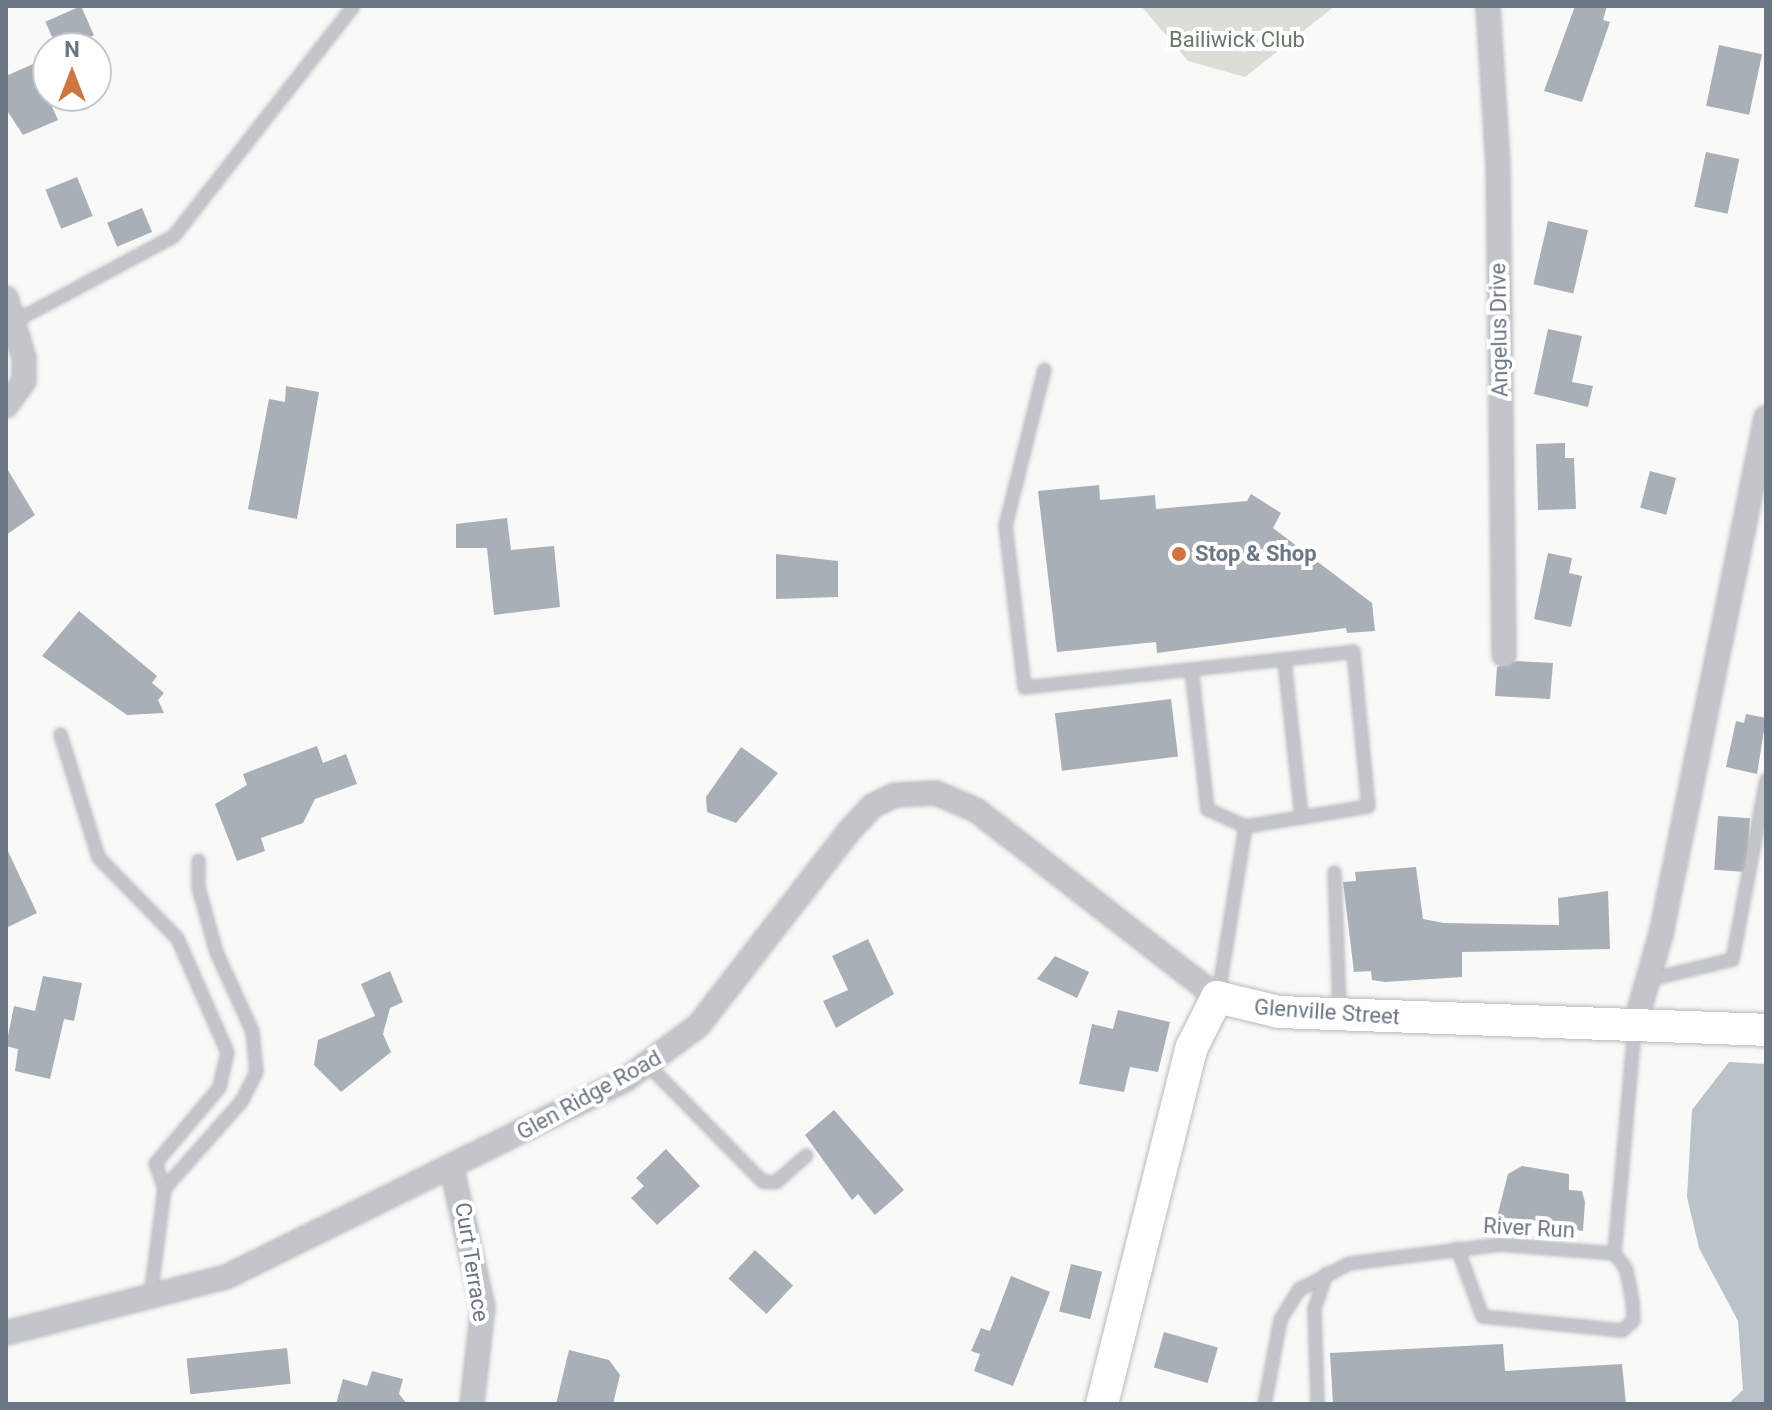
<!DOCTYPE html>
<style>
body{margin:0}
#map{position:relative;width:1772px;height:1410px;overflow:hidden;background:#f9f9f8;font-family:Roboto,sans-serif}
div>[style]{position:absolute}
.green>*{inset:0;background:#d9ded7}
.water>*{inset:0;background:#bbc3c9}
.building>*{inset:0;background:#a9afb6;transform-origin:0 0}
.roads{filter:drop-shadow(0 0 2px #b7babf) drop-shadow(0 0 2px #b7babf)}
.lane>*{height:11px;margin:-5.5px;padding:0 5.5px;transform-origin:5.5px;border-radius:5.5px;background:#c2c5c9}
.street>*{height:22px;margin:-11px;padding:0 11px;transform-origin:11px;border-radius:11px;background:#c2c5c9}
.secondary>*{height:32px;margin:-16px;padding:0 16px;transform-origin:16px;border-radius:16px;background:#fff}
.dots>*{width:22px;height:22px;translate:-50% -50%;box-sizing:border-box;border:4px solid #fff;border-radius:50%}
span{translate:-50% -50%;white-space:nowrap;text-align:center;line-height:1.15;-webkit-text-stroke:8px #fff;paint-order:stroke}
.park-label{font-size:22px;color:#667866}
.street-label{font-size:22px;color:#6c7785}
.poi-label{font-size:22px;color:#6c7785;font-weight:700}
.left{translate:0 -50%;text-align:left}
.frame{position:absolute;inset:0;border:8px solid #6c7785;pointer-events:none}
.north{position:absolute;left:32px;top:32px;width:80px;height:80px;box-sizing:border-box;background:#fff;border:2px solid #c4c9ce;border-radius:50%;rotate:0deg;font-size:22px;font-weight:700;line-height:32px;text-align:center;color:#6c7785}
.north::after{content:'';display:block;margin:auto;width:28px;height:36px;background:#d17540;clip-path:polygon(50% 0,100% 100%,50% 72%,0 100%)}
</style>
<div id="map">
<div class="green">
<i style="clip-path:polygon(1141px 6px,1335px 6px,1245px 77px,1188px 61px)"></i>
</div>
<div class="water">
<i style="clip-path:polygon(1729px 1062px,1766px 1064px,1766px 1404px,1728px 1404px,1743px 1390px,1738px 1321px,1699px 1248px,1687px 1197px,1692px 1110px)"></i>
</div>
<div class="building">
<i style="left:81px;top:6px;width:32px;height:39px;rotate:66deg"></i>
<i style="clip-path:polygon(1575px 6px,1607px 6px,1603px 20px,1610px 22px,1582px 102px,1544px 91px)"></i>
<i style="left:1719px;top:45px;width:44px;height:62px;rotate:12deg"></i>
<i style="clip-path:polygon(33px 64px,58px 120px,23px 135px,6px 109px,6px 76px)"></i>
<i style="left:1706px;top:152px;width:34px;height:56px;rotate:12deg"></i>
<i style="left:77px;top:177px;width:42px;height:34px;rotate:68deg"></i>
<i style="left:142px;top:208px;width:26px;height:38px;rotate:67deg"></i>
<i style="left:1548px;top:221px;width:41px;height:65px;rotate:13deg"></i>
<i style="clip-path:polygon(1548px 329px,1582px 336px,1572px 382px,1593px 386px,1588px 407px,1534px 394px)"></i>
<i style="clip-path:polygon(286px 386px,319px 392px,297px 519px,248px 509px,269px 399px,285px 402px)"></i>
<i style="clip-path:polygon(1565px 443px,1565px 458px,1574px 458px,1576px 509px,1538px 510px,1536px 444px)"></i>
<i style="clip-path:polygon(6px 467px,35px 515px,6px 535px)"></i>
<i style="left:1650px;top:471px;width:27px;height:38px;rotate:15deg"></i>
<i style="clip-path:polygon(1099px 485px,1100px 500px,1155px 495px,1156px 509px,1247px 501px,1251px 494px,1281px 513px,1273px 528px,1372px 603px,1375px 631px,1347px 633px,1346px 628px,1157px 653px,1156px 642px,1057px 652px,1038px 491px)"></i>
<i style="clip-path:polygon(507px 518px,511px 550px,554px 546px,560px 607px,494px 615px,487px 548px,456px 548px,456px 524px)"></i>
<i style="clip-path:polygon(1548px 553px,1572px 558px,1569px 573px,1582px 576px,1571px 627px,1534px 619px)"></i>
<i style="clip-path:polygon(776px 554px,838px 561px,838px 597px,776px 599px)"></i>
<i style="clip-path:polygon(79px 611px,157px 676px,152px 683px,164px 693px,158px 700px,164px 713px,127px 715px,42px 656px)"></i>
<i style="clip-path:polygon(1517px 661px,1553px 663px,1550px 699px,1495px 696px,1497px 667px)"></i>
<i style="left:1171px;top:699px;width:58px;height:117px;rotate:83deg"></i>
<i style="clip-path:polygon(1746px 714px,1766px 718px,1757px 774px,1726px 767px,1736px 721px,1744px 723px)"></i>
<i style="clip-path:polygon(317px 746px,323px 763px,346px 754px,357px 784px,315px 799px,303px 823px,261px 838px,265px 851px,237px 861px,215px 804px,247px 785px,243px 774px)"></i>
<i style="clip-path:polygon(741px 747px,778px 773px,736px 823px,707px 812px,706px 797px)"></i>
<i style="left:1718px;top:816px;width:32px;height:54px;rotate:4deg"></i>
<i style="clip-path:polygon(6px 847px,37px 913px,6px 928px)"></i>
<i style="clip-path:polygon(1416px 867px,1423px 919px,1444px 923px,1559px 925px,1558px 898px,1608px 891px,1610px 949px,1462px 952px,1462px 977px,1385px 982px,1372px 980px,1371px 971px,1354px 972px,1343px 882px,1356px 881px,1355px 872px)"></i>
<i style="clip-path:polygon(868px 939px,894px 994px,836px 1028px,823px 1001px,848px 990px,832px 956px)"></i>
<i style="clip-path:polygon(1055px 956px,1089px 972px,1077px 998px,1037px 979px)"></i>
<i style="clip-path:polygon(390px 971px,403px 1002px,390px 1008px,383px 1034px,391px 1052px,341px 1092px,314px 1065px,318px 1040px,375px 1016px,361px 984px)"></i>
<i style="clip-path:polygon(43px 976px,82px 983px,74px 1021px,64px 1019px,50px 1079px,15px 1071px,18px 1049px,6px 1046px,14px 1006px,35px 1011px)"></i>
<i style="clip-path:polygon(1118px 1010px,1170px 1022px,1158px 1072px,1130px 1067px,1124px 1092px,1079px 1084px,1092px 1024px,1113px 1029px)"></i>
<i style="clip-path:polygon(834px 1110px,904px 1190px,875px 1215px,858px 1194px,852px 1200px,805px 1135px)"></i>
<i style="clip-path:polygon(666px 1149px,700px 1186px,657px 1225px,631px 1198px,644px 1186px,636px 1178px)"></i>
<i style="clip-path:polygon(1522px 1166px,1569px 1174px,1569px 1190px,1582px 1191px,1585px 1202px,1583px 1231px,1497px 1217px,1508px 1174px)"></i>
<i style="left:755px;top:1250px;width:52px;height:39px;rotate:43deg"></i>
<i style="left:1071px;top:1264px;width:32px;height:49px;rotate:14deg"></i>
<i style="clip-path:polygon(1011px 1276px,1050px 1292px,1013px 1386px,974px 1371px,980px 1354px,971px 1351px,981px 1328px,990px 1331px)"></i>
<i style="left:1164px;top:1332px;width:56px;height:37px;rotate:16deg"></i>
<i style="clip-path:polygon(1503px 1344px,1505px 1371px,1622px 1364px,1626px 1404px,1333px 1404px,1330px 1353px)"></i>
<i style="left:287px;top:1348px;width:36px;height:101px;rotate:84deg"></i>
<i style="clip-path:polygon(569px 1350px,609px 1360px,620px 1375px,613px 1404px,556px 1404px)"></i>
<i style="clip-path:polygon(372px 1371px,403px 1379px,399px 1394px,407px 1404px,336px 1404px,343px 1379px,367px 1386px)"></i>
</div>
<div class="roads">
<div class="lane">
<i style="left:14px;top:321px;width:180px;rotate:-28.1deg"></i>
<i style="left:173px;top:236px;width:292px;rotate:-52deg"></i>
<i style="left:1044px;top:369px;width:161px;rotate:104deg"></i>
<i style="left:1005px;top:525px;width:163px;rotate:83.3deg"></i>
<i style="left:1024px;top:687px;width:331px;rotate:-6.2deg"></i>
<i style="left:1353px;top:651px;width:156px;rotate:84.5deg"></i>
<i style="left:1368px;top:806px;width:125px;rotate:170.8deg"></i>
<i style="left:1245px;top:826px;width:42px;rotate:-155.9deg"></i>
<i style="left:1207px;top:809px;width:141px;rotate:-96.5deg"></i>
<i style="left:1284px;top:660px;width:158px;rotate:83.8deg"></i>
<i style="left:60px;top:734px;width:129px;rotate:72.8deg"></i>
<i style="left:98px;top:857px;width:113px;rotate:45.7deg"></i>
<i style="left:177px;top:938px;width:124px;rotate:66.3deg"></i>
<i style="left:227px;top:1052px;width:36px;rotate:103deg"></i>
<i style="left:219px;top:1087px;width:99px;rotate:130.1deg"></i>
<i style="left:155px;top:1163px;width:27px;rotate:70deg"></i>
<i style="left:164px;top:1188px;width:109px;rotate:97.4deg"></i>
<i style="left:1334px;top:872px;width:138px;rotate:87.9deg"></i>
<i style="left:1649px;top:979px;width:85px;rotate:-13.5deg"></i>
<i style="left:1732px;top:959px;width:183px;rotate:-79.3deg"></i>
<i style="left:1218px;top:993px;width:169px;rotate:-80.8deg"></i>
<i style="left:648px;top:1065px;width:163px;rotate:45.5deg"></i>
<i style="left:762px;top:1181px;width:13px;rotate:4deg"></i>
<i style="left:775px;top:1182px;width:41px;rotate:-41.1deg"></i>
<i style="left:164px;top:1188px;width:116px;rotate:-48.5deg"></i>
<i style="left:241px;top:1101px;width:33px;rotate:-63deg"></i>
<i style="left:256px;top:1072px;width:41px;rotate:-95.6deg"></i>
<i style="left:252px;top:1031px;width:87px;rotate:-114.5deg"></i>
<i style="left:216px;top:952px;width:67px;rotate:-105.5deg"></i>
<i style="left:198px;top:887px;width:27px;rotate:-90deg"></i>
<i style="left:1457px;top:1248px;width:72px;rotate:69.8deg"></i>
<i style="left:1482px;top:1316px;width:141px;rotate:5.7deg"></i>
<i style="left:1622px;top:1330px;width:15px;rotate:-42deg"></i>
<i style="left:1633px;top:1320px;width:19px;rotate:-93deg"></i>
<i style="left:1632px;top:1301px;width:33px;rotate:-101deg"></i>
<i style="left:1626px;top:1269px;width:20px;rotate:-127deg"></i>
<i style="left:1264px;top:1404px;width:86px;rotate:-79.3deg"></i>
<i style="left:1280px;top:1319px;width:36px;rotate:-58deg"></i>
<i style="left:1299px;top:1289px;width:56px;rotate:-27.5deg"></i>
<i style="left:1349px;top:1263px;width:152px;rotate:-7.2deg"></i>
<i style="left:1500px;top:1244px;width:114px;rotate:4.5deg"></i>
<i style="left:1614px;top:1253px;width:226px;rotate:-84.9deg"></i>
<i style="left:1317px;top:1404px;width:96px;rotate:-91.8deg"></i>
<i style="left:1314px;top:1308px;width:37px;rotate:-71deg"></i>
</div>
<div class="street">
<i style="left:1488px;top:6px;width:158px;rotate:86.4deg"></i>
<i style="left:1498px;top:164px;width:491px;rotate:89.3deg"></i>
<i style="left:6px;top:298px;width:63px;rotate:73.3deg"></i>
<i style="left:24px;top:358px;width:23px;rotate:90deg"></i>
<i style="left:24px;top:381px;width:31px;rotate:126deg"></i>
<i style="left:1634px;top:1028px;width:98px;rotate:-74deg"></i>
<i style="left:1661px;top:934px;width:527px;rotate:-78.5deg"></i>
<i style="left:452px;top:1169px;width:141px;rotate:77.3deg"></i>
<i style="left:483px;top:1307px;width:98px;rotate:96.5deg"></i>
<i style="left:6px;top:1333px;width:227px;rotate:-14.3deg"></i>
<i style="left:226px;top:1277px;width:446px;rotate:-26.3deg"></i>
<i style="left:626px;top:1079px;width:89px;rotate:-36.4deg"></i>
<i style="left:698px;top:1026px;width:247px;rotate:-52.2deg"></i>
<i style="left:849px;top:831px;width:34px;rotate:-47deg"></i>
<i style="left:872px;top:806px;width:25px;rotate:-26deg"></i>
<i style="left:895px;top:795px;width:41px;rotate:-2.8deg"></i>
<i style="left:936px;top:793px;width:43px;rotate:23deg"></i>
<i style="left:976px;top:810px;width:305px;rotate:37.8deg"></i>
</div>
<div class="secondary">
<i style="left:1102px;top:1404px;width:368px;rotate:-75.9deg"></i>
<i style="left:1192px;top:1047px;width:56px;rotate:-63.4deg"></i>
<i style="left:1217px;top:997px;width:64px;rotate:13.6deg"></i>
<i style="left:1279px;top:1012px;width:487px;rotate:2.1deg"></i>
</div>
</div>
<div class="dots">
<i style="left:1179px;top:554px;background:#d17540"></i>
</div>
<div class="park-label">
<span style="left:1237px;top:40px">Bailiwick Club</span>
</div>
<div class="street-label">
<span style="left:1499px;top:330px;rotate:-91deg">Angelus Drive</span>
<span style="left:1327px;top:1012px;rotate:4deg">Glenville Street</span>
<span style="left:589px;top:1095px;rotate:-29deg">Glen Ridge Road</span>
<span style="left:1529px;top:1228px;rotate:3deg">River Run</span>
<span style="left:472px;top:1262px;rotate:81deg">Curt Terrace</span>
</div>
<div class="poi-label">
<span class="left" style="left:1195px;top:554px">Stop &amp; Shop</span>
</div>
<div class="frame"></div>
<div class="north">N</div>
</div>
